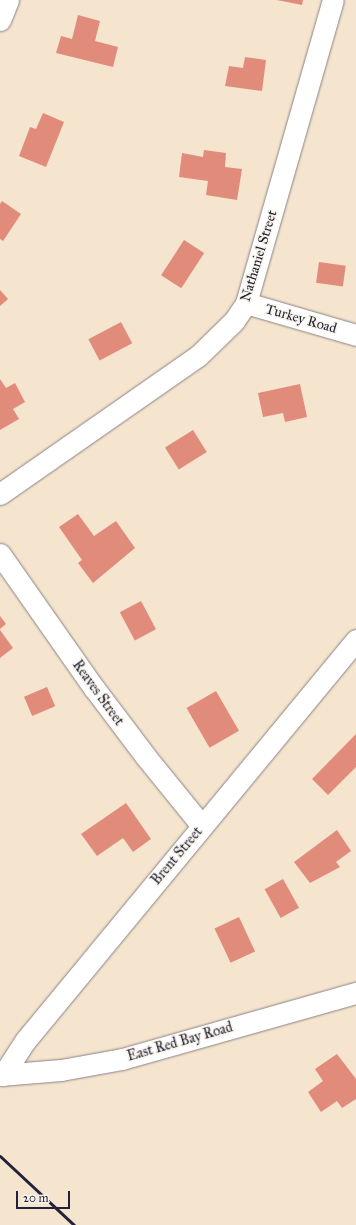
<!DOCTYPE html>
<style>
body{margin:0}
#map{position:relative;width:356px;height:1225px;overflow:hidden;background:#f5e4ce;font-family:"IM FELL Great Primer",serif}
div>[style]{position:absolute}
.building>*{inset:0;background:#e18c7b;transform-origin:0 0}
.roads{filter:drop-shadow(0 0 1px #8c8384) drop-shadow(0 0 1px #8c8384)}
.minor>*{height:21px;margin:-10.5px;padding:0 10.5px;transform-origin:10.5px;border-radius:10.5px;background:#fff}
.rail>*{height:3px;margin:-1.5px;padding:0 1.5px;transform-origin:1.5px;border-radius:1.5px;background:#22223b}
span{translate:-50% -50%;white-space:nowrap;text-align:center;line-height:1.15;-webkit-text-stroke:3px #f7f3e8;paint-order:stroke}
.street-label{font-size:14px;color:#22223b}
.scale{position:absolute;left:16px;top:1191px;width:54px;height:18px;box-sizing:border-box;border:2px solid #22223b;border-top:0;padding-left:5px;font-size:12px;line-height:14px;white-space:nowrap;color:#22223b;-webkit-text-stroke:3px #f7f3e8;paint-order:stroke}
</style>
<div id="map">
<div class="building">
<i style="clip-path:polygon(277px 0,303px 0,302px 5px)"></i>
<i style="clip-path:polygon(78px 15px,100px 21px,95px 41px,118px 47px,113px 67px,56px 53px,61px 36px,72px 39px)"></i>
<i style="clip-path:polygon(245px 57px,266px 60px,262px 91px,225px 86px,229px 66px,243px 68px)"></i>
<i style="clip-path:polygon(43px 113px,64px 122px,46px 167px,19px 156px,30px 127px,36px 129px)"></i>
<i style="clip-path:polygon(204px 150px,226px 153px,225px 167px,242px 169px,237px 200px,206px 195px,208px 181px,179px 177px,182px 153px,203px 157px)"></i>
<i style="clip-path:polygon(2px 201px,21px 214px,3px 241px,0 239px,0 204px)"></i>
<i style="left:184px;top:240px;width:24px;height:42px;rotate:33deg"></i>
<i style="left:319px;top:262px;width:27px;height:21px;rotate:8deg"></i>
<i style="clip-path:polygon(0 290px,8px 299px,0 306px)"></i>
<i style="left:121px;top:322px;width:24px;height:37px;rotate:62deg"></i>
<i style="clip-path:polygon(0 379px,6px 388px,15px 383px,25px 402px,13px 409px,19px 419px,0 430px)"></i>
<i style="clip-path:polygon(300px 384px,307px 417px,285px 422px,283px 413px,263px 417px,258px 393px)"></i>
<i style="left:193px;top:430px;width:26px;height:33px;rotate:58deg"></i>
<i style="clip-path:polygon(78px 514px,94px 536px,116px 521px,135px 548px,93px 583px,78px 563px,82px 560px,59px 527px)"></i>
<i style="left:141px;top:601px;width:32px;height:24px;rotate:62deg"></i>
<i style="clip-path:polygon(0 616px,6px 624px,0 629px)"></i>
<i style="clip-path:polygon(0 630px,13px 648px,0 658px)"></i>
<i style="left:47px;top:687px;width:21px;height:25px;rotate:67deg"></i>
<i style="left:216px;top:691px;width:46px;height:34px;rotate:60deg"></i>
<i style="clip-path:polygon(356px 734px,356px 767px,328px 795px,312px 779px)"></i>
<i style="clip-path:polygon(126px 803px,151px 839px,133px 852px,123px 838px,97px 856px,81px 834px)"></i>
<i style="clip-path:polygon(337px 830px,351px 851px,336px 862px,340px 867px,310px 883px,294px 862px)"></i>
<i style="left:283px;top:879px;width:33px;height:21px;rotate:61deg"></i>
<i style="left:239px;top:917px;width:38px;height:27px;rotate:65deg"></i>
<i style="clip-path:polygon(337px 1054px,356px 1079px,356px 1099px,342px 1108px,337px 1101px,321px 1112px,308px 1092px,323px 1081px,315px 1069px)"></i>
</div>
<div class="roads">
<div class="minor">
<i style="left:0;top:20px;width:22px;rotate:-68deg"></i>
<i style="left:246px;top:303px;width:115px;rotate:16.2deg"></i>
<i style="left:0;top:494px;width:241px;rotate:-34.9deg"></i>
<i style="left:198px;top:356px;width:50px;rotate:-44.2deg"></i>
<i style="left:234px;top:321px;width:22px;rotate:-56deg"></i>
<i style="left:246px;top:303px;width:315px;rotate:-74deg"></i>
<i style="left:0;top:554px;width:164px;rotate:55deg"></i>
<i style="left:94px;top:688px;width:86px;rotate:53deg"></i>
<i style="left:146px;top:757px;width:89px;rotate:50.9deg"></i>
<i style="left:0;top:1075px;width:61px;rotate:-4.7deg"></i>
<i style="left:61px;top:1070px;width:62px;rotate:-10.2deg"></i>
<i style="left:122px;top:1059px;width:243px;rotate:-15.8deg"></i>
<i style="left:3px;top:1075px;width:40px;rotate:-57.1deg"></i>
<i style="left:25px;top:1041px;width:520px;rotate:-50.46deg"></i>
</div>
</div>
<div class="rail">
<i style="left:0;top:1156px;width:101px;rotate:43deg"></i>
</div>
<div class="street-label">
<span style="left:259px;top:256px;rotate:-73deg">Nathaniel Street</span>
<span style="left:301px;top:319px;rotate:16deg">Turkey Road</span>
<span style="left:98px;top:693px;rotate:54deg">Reaves Street</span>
<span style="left:177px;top:856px;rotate:-50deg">Brent Street</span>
<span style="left:180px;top:1042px;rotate:-16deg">East Red Bay Road</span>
</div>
<div class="scale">20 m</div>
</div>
